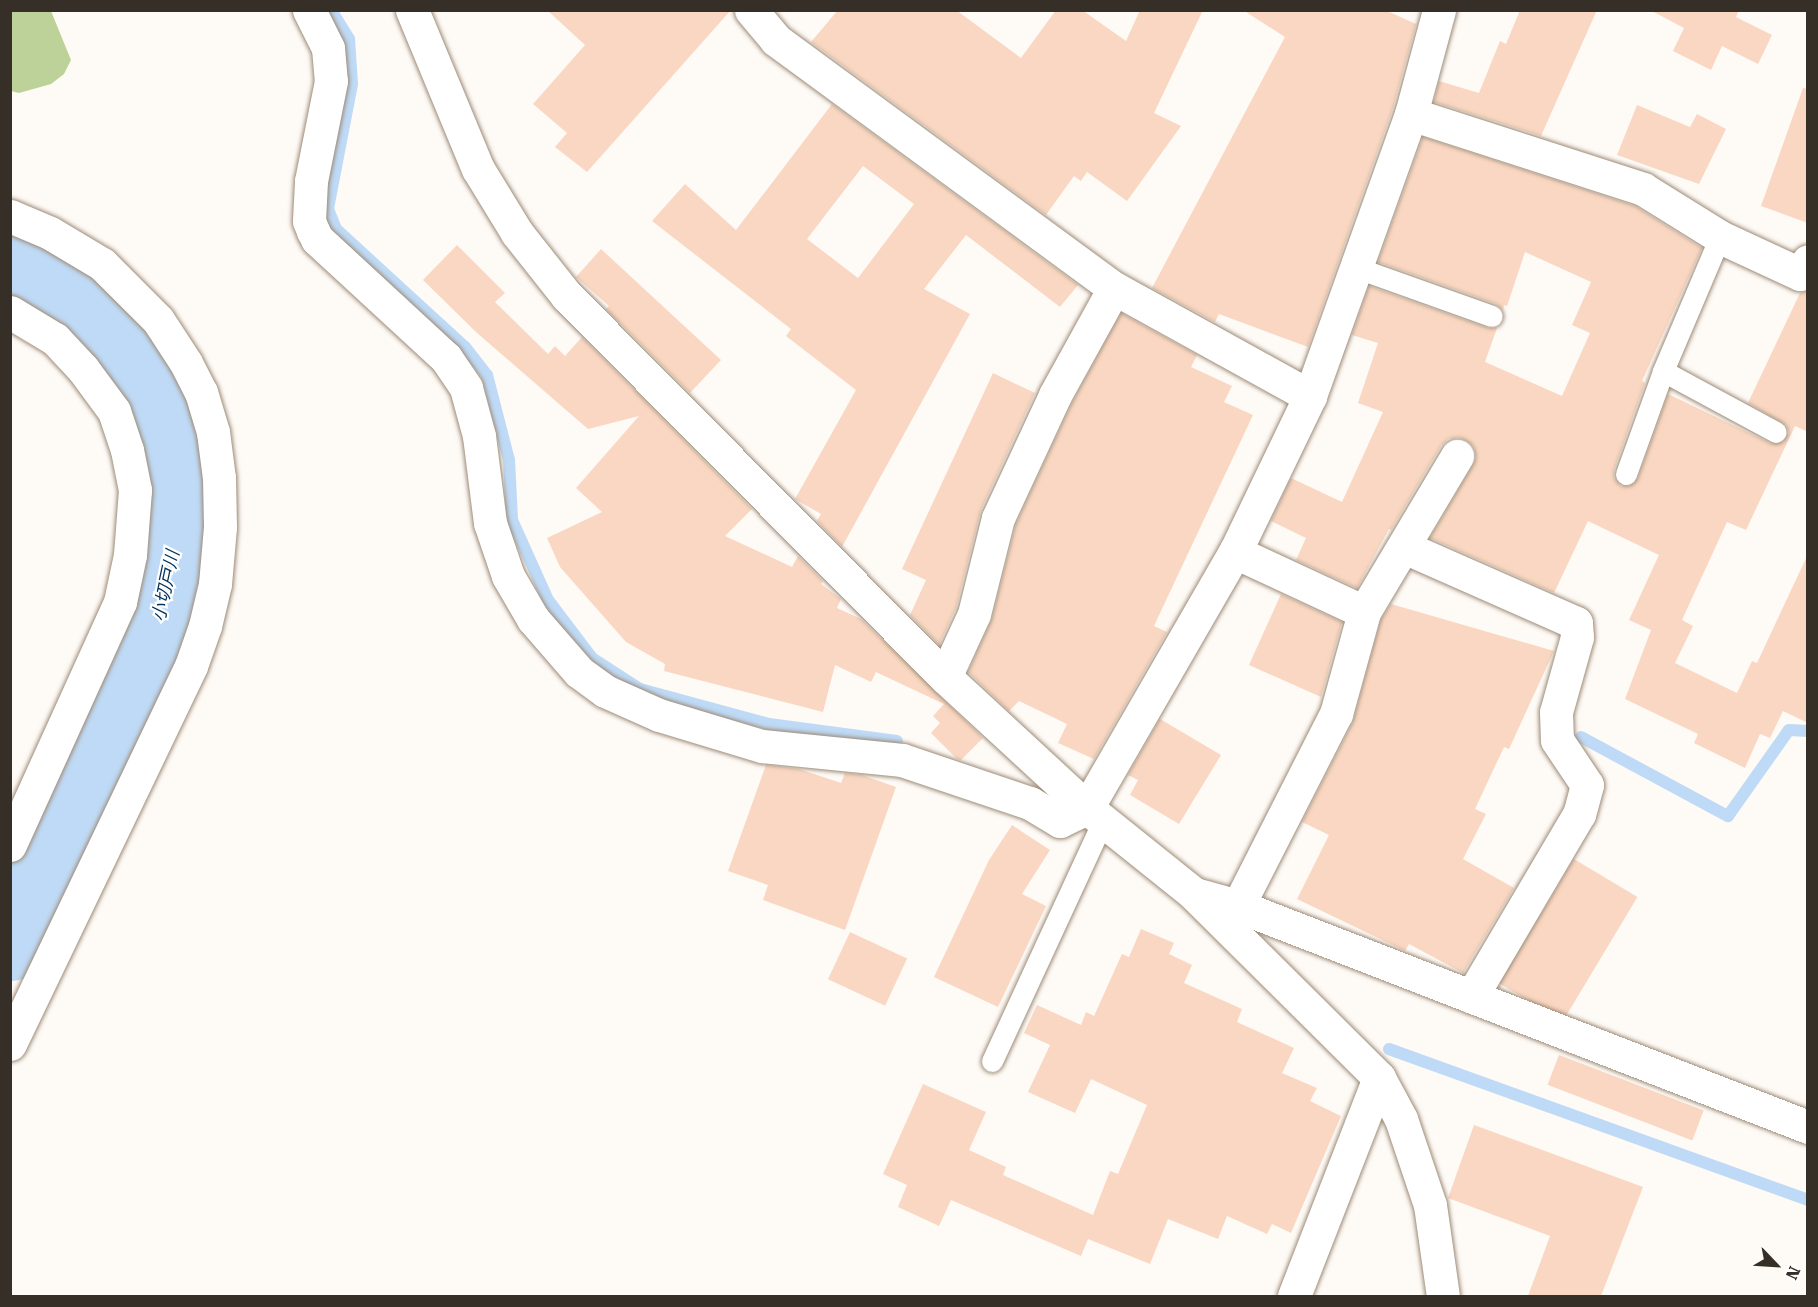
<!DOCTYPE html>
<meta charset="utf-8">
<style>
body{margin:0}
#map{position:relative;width:1818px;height:1307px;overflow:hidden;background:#fefaf6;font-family:"Roboto Serif","Noto Sans JP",serif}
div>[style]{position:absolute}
.forest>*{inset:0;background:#bcd298}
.stream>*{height:12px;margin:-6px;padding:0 6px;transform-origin:6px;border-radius:6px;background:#bfdaf6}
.river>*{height:74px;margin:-37px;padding:0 37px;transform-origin:37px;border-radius:37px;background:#bfdaf6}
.building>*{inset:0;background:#fad7c2;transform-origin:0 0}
.roads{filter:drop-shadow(0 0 2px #9d8b77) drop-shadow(0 0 2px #9d8b77)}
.lane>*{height:21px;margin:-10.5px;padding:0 10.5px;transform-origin:10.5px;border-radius:10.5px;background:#fff}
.street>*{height:33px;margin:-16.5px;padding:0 16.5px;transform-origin:16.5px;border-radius:16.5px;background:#fff}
span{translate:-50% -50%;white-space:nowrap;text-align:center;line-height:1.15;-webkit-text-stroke:4.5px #fff;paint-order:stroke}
.water-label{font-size:18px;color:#00325b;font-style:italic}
.frame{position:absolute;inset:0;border:12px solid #362f27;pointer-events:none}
.north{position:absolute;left:1746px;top:1235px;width:60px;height:60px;-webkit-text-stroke:4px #fff;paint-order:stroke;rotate:115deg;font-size:16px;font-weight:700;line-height:24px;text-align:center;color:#362f27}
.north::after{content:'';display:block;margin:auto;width:21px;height:27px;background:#362f27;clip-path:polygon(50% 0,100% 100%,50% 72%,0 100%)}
</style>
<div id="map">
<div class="forest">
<i style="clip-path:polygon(10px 11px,51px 11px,71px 60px,64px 74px,51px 84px,19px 93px,11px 91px)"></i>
</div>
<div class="stream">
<i style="left:331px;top:10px;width:34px;rotate:58deg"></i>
<i style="left:349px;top:39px;width:45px;rotate:86.2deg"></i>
<i style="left:352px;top:84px;width:127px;rotate:100.9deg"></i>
<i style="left:328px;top:209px;width:22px;rotate:68deg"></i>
<i style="left:336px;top:229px;width:175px;rotate:42.5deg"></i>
<i style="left:465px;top:347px;width:36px;rotate:52deg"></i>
<i style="left:487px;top:375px;width:88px;rotate:75.5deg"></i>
<i style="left:509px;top:460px;width:60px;rotate:87.1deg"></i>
<i style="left:512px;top:520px;width:88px;rotate:65.8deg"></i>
<i style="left:548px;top:600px;width:73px;rotate:52.8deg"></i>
<i style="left:592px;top:658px;width:57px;rotate:32.9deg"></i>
<i style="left:640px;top:689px;width:134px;rotate:15.2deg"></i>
<i style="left:769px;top:724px;width:129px;rotate:7.6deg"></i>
<i style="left:1581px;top:737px;width:167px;rotate:28.3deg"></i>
<i style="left:1728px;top:816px;width:105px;rotate:-54.7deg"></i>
<i style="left:1789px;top:730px;width:19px;rotate:3deg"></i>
<i style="left:1389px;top:1049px;width:445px;rotate:19.8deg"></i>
</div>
<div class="river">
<i style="left:10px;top:267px;width:79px;rotate:26.2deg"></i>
<i style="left:81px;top:302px;width:47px;rotate:48.5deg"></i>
<i style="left:112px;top:337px;width:57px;rotate:55.8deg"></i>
<i style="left:144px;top:384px;width:47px;rotate:63.4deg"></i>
<i style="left:165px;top:426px;width:48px;rotate:76.8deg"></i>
<i style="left:176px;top:473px;width:51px;rotate:88.9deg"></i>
<i style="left:177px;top:524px;width:59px;rotate:96.8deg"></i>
<i style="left:170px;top:583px;width:69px;rotate:106.1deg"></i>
<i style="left:151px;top:649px;width:327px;rotate:115.5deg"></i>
</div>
<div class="building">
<i style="clip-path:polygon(547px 10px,731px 10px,587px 172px,555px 147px,567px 133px,533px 104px,585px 45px)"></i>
<i style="clip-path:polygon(838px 10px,956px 10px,1021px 58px,1056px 10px,1082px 10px,1126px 41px,1140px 10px,1203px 10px,1154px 113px,1181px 126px,1127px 201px,1087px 172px,1081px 181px,1074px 176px,1046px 215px,811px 42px)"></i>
<i style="clip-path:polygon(1243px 10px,1385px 10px,1416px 24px,1393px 108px,1308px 347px,1219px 314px,1215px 322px,1152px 288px,1285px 37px)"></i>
<i style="clip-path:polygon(1520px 10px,1597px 10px,1541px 136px,1434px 102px,1439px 81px,1479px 93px,1500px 41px,1506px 44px)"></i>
<i style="clip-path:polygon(1650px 10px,1739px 10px,1736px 17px,1772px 35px,1758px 64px,1722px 46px,1711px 70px,1673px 51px,1684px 28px)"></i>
<i style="clip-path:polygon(1803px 88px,1808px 89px,1808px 223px,1761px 206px)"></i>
<i style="clip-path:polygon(evenodd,832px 104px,1078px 285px,1060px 307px,966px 235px,924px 289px,970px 314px,842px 547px,817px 521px,821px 514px,795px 499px,856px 390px,786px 336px,791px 329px,652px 221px,685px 184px,736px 230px,832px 104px,863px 166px,914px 204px,858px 278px,807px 239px,863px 166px)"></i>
<i style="clip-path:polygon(1637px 105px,1690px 127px,1697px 114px,1726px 129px,1699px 184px,1617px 155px)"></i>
<i style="clip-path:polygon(1423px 137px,1635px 206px,1702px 248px,1642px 381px,1645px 383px,1614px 470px,1614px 477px,1621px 486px,1629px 486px,1638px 478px,1668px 394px,1770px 443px,1783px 442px,1789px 432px,1786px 425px,1748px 403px,1800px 293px,1808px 291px,1808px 432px,1795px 426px,1746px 530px,1727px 522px,1682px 620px,1693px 626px,1675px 663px,1737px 693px,1752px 661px,1757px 663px,1808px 554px,1808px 723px,1783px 711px,1770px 738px,1760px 734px,1745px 768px,1694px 743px,1698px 734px,1625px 699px,1651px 630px,1629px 620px,1659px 555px,1588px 521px,1554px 593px,1430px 538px,1473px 465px,1476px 457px,1474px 447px,1466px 440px,1458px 437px,1448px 439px,1441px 446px,1391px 530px,1389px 529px,1357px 588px,1296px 560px,1306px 538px,1271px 521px,1291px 478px,1342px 502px,1383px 412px,1358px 403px,1378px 343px,1352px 335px,1369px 286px,1488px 328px,1497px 328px,1485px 362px,1562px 396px,1590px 333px,1572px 325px,1591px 282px,1525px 252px,1507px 306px,1504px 305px,1503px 310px,1496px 304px,1378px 262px)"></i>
<i style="clip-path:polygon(457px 245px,505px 293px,495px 302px,548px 354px,555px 346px,565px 356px,582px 337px,752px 509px,725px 536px,792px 567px,798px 556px,823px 581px,821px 584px,841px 599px,837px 608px,861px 619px,983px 738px,961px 760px,957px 759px,931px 733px,940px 723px,933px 716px,944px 704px,876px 672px,871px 682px,835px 665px,823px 712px,664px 671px,665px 664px,626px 642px,560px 567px,547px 538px,602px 512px,576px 488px,639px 416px,588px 429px,476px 332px,423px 280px)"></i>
<i style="clip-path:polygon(601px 249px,721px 360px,690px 393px,606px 309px,609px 306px,576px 277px)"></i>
<i style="clip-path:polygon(1121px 313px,1197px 355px,1191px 367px,1232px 386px,1224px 402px,1253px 415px,1154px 626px,1167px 632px,1094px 759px,1058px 743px,1067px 724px,1019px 701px,1009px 711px,968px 672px,992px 619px,1016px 524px,1072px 403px)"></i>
<i style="clip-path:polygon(993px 373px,1035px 393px,981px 510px,956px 608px,939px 645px,910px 615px,926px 580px,902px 569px)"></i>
<i style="clip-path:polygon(1281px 594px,1342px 622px,1321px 697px,1249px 665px)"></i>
<i style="clip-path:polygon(1391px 604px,1554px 651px,1509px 749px,1504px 747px,1475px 809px,1486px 814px,1463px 859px,1514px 888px,1463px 973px,1409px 944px,1405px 951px,1297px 899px,1329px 835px,1302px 822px,1353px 722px,1381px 619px)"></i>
<i style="clip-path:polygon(1160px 719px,1221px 755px,1179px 824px,1130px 795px,1138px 780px,1128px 775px)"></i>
<i style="clip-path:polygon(766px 765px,799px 769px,841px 783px,845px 773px,862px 775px,896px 787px,845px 930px,763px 900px,768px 885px,728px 871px)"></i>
<i style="clip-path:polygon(1012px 825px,1050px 850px,1022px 894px,1046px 906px,998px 1007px,934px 977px,989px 860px)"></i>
<i style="left:1574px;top:859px;width:74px;height:145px;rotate:31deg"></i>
<i style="clip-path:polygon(1141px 929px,1174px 943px,1169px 954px,1192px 965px,1184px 983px,1242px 1009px,1237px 1022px,1294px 1048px,1282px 1073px,1317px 1088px,1310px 1101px,1341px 1116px,1291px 1233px,1272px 1224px,1267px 1234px,1227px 1216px,1218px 1239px,1168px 1219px,1150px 1264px,1088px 1239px,1081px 1256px,951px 1200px,939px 1226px,898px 1207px,907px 1185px,883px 1174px,923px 1084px,986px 1112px,969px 1150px,1006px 1167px,1003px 1175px,1093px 1215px,1110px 1171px,1118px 1174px,1147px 1105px,1091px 1079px,1075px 1113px,1028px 1092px,1050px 1045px,1024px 1033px,1037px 1005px,1081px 1025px,1086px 1012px,1094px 1016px,1122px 954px,1129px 957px)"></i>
<i style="left:850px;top:932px;width:63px;height:52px;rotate:25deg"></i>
<i style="left:1559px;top:1055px;width:155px;height:32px;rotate:21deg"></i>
<i style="clip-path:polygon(1474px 1125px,1643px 1187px,1601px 1296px,1528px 1296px,1550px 1236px,1448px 1198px)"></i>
</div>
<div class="roads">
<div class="lane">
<i style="left:1357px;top:268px;width:143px;rotate:19.6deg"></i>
<i style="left:1663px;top:371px;width:128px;rotate:28.4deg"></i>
<i style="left:1626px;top:474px;width:109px;rotate:-70.2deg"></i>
<i style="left:1663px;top:371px;width:146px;rotate:-67deg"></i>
<i style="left:992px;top:1061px;width:264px;rotate:-65.2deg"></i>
</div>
<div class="street">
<i style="left:309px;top:10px;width:42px;rotate:63.4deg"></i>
<i style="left:328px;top:48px;width:33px;rotate:85deg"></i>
<i style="left:331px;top:81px;width:102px;rotate:101.3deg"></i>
<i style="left:311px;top:181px;width:40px;rotate:92.9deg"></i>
<i style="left:309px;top:221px;width:11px;rotate:68deg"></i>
<i style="left:313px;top:231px;width:9px;rotate:63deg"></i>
<i style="left:317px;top:239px;width:176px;rotate:42.7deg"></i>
<i style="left:446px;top:358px;width:36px;rotate:56deg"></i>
<i style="left:466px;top:388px;width:50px;rotate:74.8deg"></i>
<i style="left:479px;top:436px;width:88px;rotate:82.8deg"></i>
<i style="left:490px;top:523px;width:56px;rotate:71.2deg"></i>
<i style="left:508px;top:576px;width:50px;rotate:59.8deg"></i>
<i style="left:533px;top:619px;width:70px;rotate:49deg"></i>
<i style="left:579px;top:672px;width:32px;rotate:36deg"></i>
<i style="left:605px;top:691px;width:59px;rotate:24deg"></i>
<i style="left:659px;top:715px;width:108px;rotate:16.8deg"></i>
<i style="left:762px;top:746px;width:141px;rotate:5.7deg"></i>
<i style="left:902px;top:760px;width:135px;rotate:18.6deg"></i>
<i style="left:1030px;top:803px;width:35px;rotate:31deg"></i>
<i style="left:1060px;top:821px;width:30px;rotate:-26deg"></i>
<i style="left:1087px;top:808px;width:296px;rotate:-60deg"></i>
<i style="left:1235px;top:552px;width:173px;rotate:-64.3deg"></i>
<i style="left:1310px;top:396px;width:300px;rotate:-70.3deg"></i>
<i style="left:1411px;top:114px;width:108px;rotate:-74.9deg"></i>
<i style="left:412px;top:10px;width:172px;rotate:67.5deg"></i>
<i style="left:478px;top:169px;width:75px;rotate:58.6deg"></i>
<i style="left:517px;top:233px;width:80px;rotate:51.6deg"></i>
<i style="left:567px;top:296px;width:537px;rotate:45.23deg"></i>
<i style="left:945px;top:677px;width:193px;rotate:42.7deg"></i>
<i style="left:1087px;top:808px;width:136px;rotate:38.7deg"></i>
<i style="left:1193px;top:893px;width:262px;rotate:44.8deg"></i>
<i style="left:1379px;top:1078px;width:47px;rotate:61.8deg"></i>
<i style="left:1401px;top:1119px;width:91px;rotate:71.4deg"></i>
<i style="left:1430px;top:1205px;width:92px;rotate:81.9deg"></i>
<i style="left:751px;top:10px;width:39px;rotate:50deg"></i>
<i style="left:776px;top:40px;width:419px;rotate:36.3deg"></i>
<i style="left:1114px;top:288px;width:224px;rotate:28.9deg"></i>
<i style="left:1411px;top:114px;width:244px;rotate:17.9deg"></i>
<i style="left:1643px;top:189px;width:91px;rotate:31.9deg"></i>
<i style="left:1720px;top:237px;width:88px;rotate:24.8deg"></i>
<i style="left:1800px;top:274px;width:15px;rotate:-58deg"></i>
<i style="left:10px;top:216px;width:43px;rotate:23deg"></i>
<i style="left:50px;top:233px;width:61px;rotate:30.8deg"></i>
<i style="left:102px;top:264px;width:79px;rotate:45deg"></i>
<i style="left:158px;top:320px;width:51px;rotate:56.9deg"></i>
<i style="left:186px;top:363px;width:33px;rotate:63deg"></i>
<i style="left:201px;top:392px;width:42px;rotate:73.3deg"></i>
<i style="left:213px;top:432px;width:46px;rotate:82.6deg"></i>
<i style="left:219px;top:478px;width:49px;rotate:88.8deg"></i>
<i style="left:220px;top:527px;width:57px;rotate:95deg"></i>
<i style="left:215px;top:584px;width:43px;rotate:103.4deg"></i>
<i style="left:205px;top:626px;width:42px;rotate:109.3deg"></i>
<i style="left:191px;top:666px;width:419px;rotate:115.6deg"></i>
<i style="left:10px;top:312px;width:52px;rotate:31deg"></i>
<i style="left:55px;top:339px;width:41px;rotate:47deg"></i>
<i style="left:83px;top:369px;width:52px;rotate:53.6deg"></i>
<i style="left:114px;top:411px;width:41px;rotate:71.6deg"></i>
<i style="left:127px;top:450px;width:41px;rotate:78.7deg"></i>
<i style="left:135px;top:490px;width:65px;rotate:94.4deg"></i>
<i style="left:130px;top:555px;width:48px;rotate:102deg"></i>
<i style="left:120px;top:602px;width:267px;rotate:114.4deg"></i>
<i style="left:1404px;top:547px;width:188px;rotate:23.8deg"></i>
<i style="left:1576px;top:623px;width:14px;rotate:86deg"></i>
<i style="left:1577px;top:637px;width:78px;rotate:105.6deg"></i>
<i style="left:1556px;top:712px;width:28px;rotate:88deg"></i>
<i style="left:1557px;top:740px;width:54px;rotate:56.3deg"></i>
<i style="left:1587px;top:785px;width:30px;rotate:105deg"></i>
<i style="left:1579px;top:814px;width:212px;rotate:120.5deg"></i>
<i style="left:1235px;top:552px;width:142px;rotate:24.9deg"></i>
<i style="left:945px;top:677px;width:69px;rotate:-65.3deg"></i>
<i style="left:974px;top:614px;width:99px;rotate:-76deg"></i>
<i style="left:998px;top:518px;width:136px;rotate:-65.1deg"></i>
<i style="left:1055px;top:395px;width:122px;rotate:-61.1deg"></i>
<i style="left:1198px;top:895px;width:41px;rotate:15.4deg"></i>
<i style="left:1238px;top:906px;width:611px;rotate:21.19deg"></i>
<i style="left:1238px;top:906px;width:216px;rotate:-63deg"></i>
<i style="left:1336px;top:714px;width:106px;rotate:-74.6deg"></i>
<i style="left:1364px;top:612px;width:182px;rotate:-59.2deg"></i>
<i style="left:1294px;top:1296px;width:234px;rotate:-68.7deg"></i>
</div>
</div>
<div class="water-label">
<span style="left:166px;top:586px;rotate:-78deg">小切戸川</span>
</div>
<div class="frame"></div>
<div class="north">N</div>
</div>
